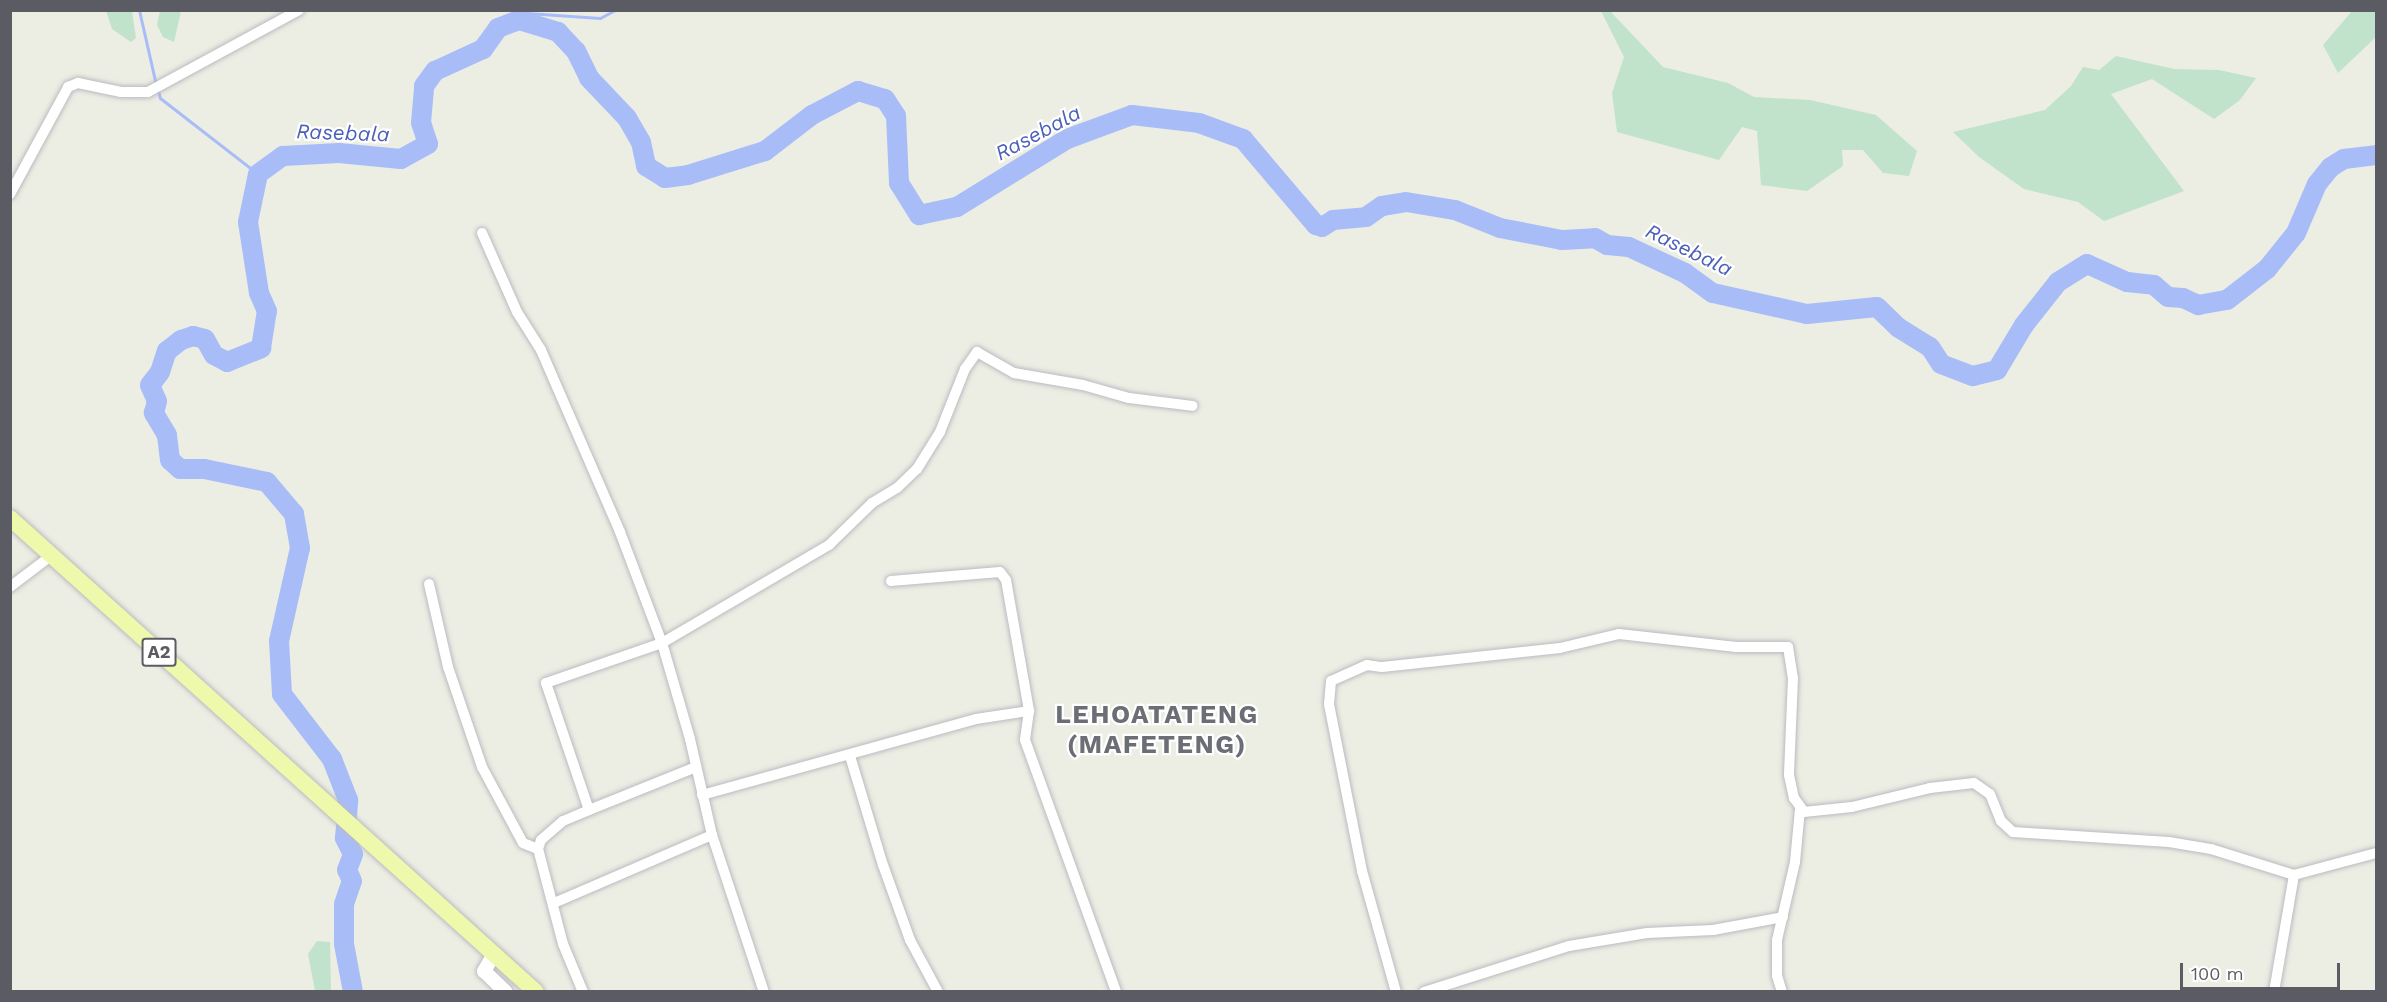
<!DOCTYPE html>
<style>
body{margin:0}
#map{position:relative;width:2387px;height:1002px;overflow:hidden;background:#ecede3;font-family:"Work Sans",sans-serif}
div>[style]{position:absolute}
.green>*{inset:0;background:#c1e3cc}
.stream>*{height:3px;margin:-1.5px;padding:0 1.5px;transform-origin:1.5px;border-radius:1.5px;background:#a8bdf8}
.river>*{height:20px;margin:-10px;padding:0 10px;transform-origin:10px;border-radius:10px;background:#a8bdf8}
.roads{filter:drop-shadow(0 0 2px #bbbbc1) drop-shadow(0 0 2px #bbbbc1)}
.minor>*{height:10px;margin:-5px;padding:0 5px;transform-origin:5px;border-radius:5px;background:#fff}
.tertiary>*{height:14px;margin:-7px;padding:0 7px;transform-origin:7px;border-radius:7px;background:#fff}
.primary>*{height:16px;margin:-8px;padding:0 8px;transform-origin:8px;border-radius:8px;background:#eef9ac}
span{translate:-50% -50%;white-space:nowrap;text-align:center;line-height:1.15;-webkit-text-stroke:4.5px #fff;paint-order:stroke}
.shield-label span{padding:2px 4px;background:#fff;border:2px solid;border-radius:4px;-webkit-text-stroke-width:0}
.shield-label{font-size:18px;color:#5b5c63;font-weight:700}
.water-label{font-size:21px;color:#4c60ba;font-style:italic}
.district-label{font-size:26px;color:#6c6e75;font-weight:700;letter-spacing:1.5px}
.frame{position:absolute;inset:0;border:12px solid #5b5c63;pointer-events:none}
.scale{position:absolute;left:2180px;top:963px;width:160px;height:27px;box-sizing:border-box;border:3px solid #5b5c63;border-top:0;padding-left:8px;font-size:18px;line-height:21px;white-space:nowrap;color:#5b5c63;-webkit-text-stroke:4px #fff;paint-order:stroke}
</style>
<div id="map">
<div class="green">
<i style="clip-path:polygon(106px 11px,132px 11px,136px 38px,131px 42px,112px 29px)"></i>
<i style="clip-path:polygon(160px 11px,181px 11px,174px 42px,163px 37px,157px 25px)"></i>
<i style="clip-path:polygon(1601px 11px,1610px 11px,1663px 67px,1728px 83px,1754px 97px,1810px 100px,1876px 115px,1917px 151px,1909px 176px,1883px 173px,1863px 150px,1842px 150px,1843px 166px,1807px 191px,1761px 185px,1757px 131px,1742px 127px,1719px 160px,1617px 132px,1612px 93px,1624px 57px)"></i>
<i style="clip-path:polygon(2352px 11px,2376px 11px,2376px 37px,2338px 73px,2323px 45px)"></i>
<i style="clip-path:polygon(2116px 56px,2174px 69px,2219px 70px,2256px 78px,2240px 100px,2214px 119px,2152px 79px,2111px 94px,2184px 191px,2104px 221px,2078px 202px,2024px 189px,1979px 157px,1953px 132px,2045px 110px,2071px 86px,2083px 67px,2099px 70px)"></i>
<i style="clip-path:polygon(317px 941px,330px 942px,331px 991px,315px 991px,308px 954px)"></i>
</div>
<div class="stream">
<i style="left:139px;top:10px;width:77px;rotate:77.2deg"></i>
<i style="left:519px;top:20px;width:11px;rotate:-41deg"></i>
<i style="left:527px;top:13px;width:73px;rotate:3.9deg"></i>
<i style="left:600px;top:18px;width:17px;rotate:-28deg"></i>
<i style="left:158px;top:91px;width:7px;rotate:74deg"></i>
<i style="left:160px;top:98px;width:124px;rotate:37.8deg"></i>
</div>
<div class="river">
<i style="left:353px;top:992px;width:49px;rotate:-100.6deg"></i>
<i style="left:344px;top:944px;width:40px;rotate:-90deg"></i>
<i style="left:344px;top:904px;width:24px;rotate:-71deg"></i>
<i style="left:352px;top:881px;width:12px;rotate:-114deg"></i>
<i style="left:347px;top:870px;width:17px;rotate:-69deg"></i>
<i style="left:353px;top:854px;width:18px;rotate:-117deg"></i>
<i style="left:345px;top:838px;width:38px;rotate:-85deg"></i>
<i style="left:348px;top:800px;width:44px;rotate:-111.3deg"></i>
<i style="left:332px;top:759px;width:82px;rotate:-127.6deg"></i>
<i style="left:282px;top:694px;width:53px;rotate:-93.2deg"></i>
<i style="left:279px;top:641px;width:95px;rotate:-77.3deg"></i>
<i style="left:300px;top:548px;width:35px;rotate:-100deg"></i>
<i style="left:294px;top:514px;width:42px;rotate:-130.2deg"></i>
<i style="left:267px;top:482px;width:64px;rotate:-168.3deg"></i>
<i style="left:204px;top:469px;width:24px;rotate:180deg"></i>
<i style="left:180px;top:469px;width:13px;rotate:-138deg"></i>
<i style="left:170px;top:460px;width:25px;rotate:-97deg"></i>
<i style="left:167px;top:435px;width:26px;rotate:-121deg"></i>
<i style="left:154px;top:413px;width:12px;rotate:-76deg"></i>
<i style="left:157px;top:401px;width:17px;rotate:-114deg"></i>
<i style="left:150px;top:385px;width:16px;rotate:-52deg"></i>
<i style="left:160px;top:372px;width:22px;rotate:-72deg"></i>
<i style="left:167px;top:351px;width:18px;rotate:-38deg"></i>
<i style="left:181px;top:340px;width:13px;rotate:-18deg"></i>
<i style="left:193px;top:336px;width:12px;rotate:14deg"></i>
<i style="left:205px;top:339px;width:18px;rotate:61deg"></i>
<i style="left:214px;top:355px;width:15px;rotate:28deg"></i>
<i style="left:227px;top:362px;width:37px;rotate:-22deg"></i>
<i style="left:261px;top:348px;width:37px;rotate:-81deg"></i>
<i style="left:267px;top:311px;width:20px;rotate:-114deg"></i>
<i style="left:259px;top:293px;width:72px;rotate:-98.8deg"></i>
<i style="left:248px;top:222px;width:49px;rotate:-78.2deg"></i>
<i style="left:258px;top:174px;width:31px;rotate:-36deg"></i>
<i style="left:283px;top:156px;width:56px;rotate:-3.1deg"></i>
<i style="left:339px;top:153px;width:62px;rotate:5.5deg"></i>
<i style="left:401px;top:159px;width:31px;rotate:-29deg"></i>
<i style="left:428px;top:144px;width:22px;rotate:-108deg"></i>
<i style="left:421px;top:123px;width:37px;rotate:-85deg"></i>
<i style="left:424px;top:86px;width:19px;rotate:-54deg"></i>
<i style="left:435px;top:71px;width:53px;rotate:-24.6deg"></i>
<i style="left:483px;top:49px;width:26px;rotate:-54deg"></i>
<i style="left:498px;top:28px;width:22px;rotate:-21deg"></i>
<i style="left:519px;top:20px;width:41px;rotate:17.1deg"></i>
<i style="left:558px;top:32px;width:26px;rotate:47deg"></i>
<i style="left:576px;top:51px;width:30px;rotate:64deg"></i>
<i style="left:589px;top:78px;width:55px;rotate:46.5deg"></i>
<i style="left:627px;top:118px;width:28px;rotate:60deg"></i>
<i style="left:641px;top:142px;width:25px;rotate:78deg"></i>
<i style="left:646px;top:166px;width:22px;rotate:32deg"></i>
<i style="left:665px;top:178px;width:23px;rotate:-7deg"></i>
<i style="left:688px;top:175px;width:81px;rotate:-17.3deg"></i>
<i style="left:765px;top:151px;width:59px;rotate:-37.5deg"></i>
<i style="left:812px;top:115px;width:52px;rotate:-27.6deg"></i>
<i style="left:858px;top:91px;width:28px;rotate:17deg"></i>
<i style="left:885px;top:99px;width:20px;rotate:57deg"></i>
<i style="left:896px;top:116px;width:67px;rotate:87.4deg"></i>
<i style="left:899px;top:183px;width:38px;rotate:58deg"></i>
<i style="left:919px;top:215px;width:39px;rotate:-12deg"></i>
<i style="left:957px;top:207px;width:129px;rotate:-31.7deg"></i>
<i style="left:1067px;top:139px;width:69px;rotate:-20.3deg"></i>
<i style="left:1132px;top:115px;width:67px;rotate:6.8deg"></i>
<i style="left:1199px;top:123px;width:47px;rotate:20deg"></i>
<i style="left:1243px;top:139px;width:113px;rotate:49.7deg"></i>
<i style="left:1316px;top:225px;width:6px;rotate:18deg"></i>
<i style="left:1322px;top:227px;width:13px;rotate:-32deg"></i>
<i style="left:1333px;top:220px;width:33px;rotate:-5deg"></i>
<i style="left:1366px;top:217px;width:19px;rotate:-35deg"></i>
<i style="left:1382px;top:206px;width:24px;rotate:-9deg"></i>
<i style="left:1406px;top:202px;width:50px;rotate:9.3deg"></i>
<i style="left:1455px;top:210px;width:48px;rotate:21.8deg"></i>
<i style="left:1500px;top:228px;width:63px;rotate:11deg"></i>
<i style="left:1562px;top:240px;width:33px;rotate:-3deg"></i>
<i style="left:1595px;top:238px;width:14px;rotate:30deg"></i>
<i style="left:1607px;top:245px;width:22px;rotate:5deg"></i>
<i style="left:1629px;top:247px;width:62px;rotate:24.9deg"></i>
<i style="left:1685px;top:273px;width:34px;rotate:36deg"></i>
<i style="left:1713px;top:293px;width:96px;rotate:12.6deg"></i>
<i style="left:1807px;top:314px;width:70px;rotate:-5.7deg"></i>
<i style="left:1877px;top:307px;width:30px;rotate:44deg"></i>
<i style="left:1899px;top:328px;width:36px;rotate:32deg"></i>
<i style="left:1930px;top:347px;width:20px;rotate:57deg"></i>
<i style="left:1941px;top:364px;width:34px;rotate:21deg"></i>
<i style="left:1973px;top:376px;width:25px;rotate:-14deg"></i>
<i style="left:1997px;top:370px;width:52px;rotate:-59deg"></i>
<i style="left:2024px;top:325px;width:55px;rotate:-51.7deg"></i>
<i style="left:2058px;top:282px;width:34px;rotate:-32deg"></i>
<i style="left:2087px;top:264px;width:44px;rotate:24.2deg"></i>
<i style="left:2127px;top:282px;width:27px;rotate:6deg"></i>
<i style="left:2154px;top:285px;width:18px;rotate:41deg"></i>
<i style="left:2168px;top:297px;width:15px;rotate:4deg"></i>
<i style="left:2183px;top:298px;width:17px;rotate:25deg"></i>
<i style="left:2198px;top:305px;width:29px;rotate:-10deg"></i>
<i style="left:2227px;top:300px;width:51px;rotate:-37.8deg"></i>
<i style="left:2267px;top:269px;width:46px;rotate:-51.1deg"></i>
<i style="left:2296px;top:233px;width:53px;rotate:-66.8deg"></i>
<i style="left:2317px;top:184px;width:22px;rotate:-51deg"></i>
<i style="left:2331px;top:167px;width:15px;rotate:-32deg"></i>
<i style="left:2344px;top:159px;width:32px;rotate:-7deg"></i>
</div>
<div class="roads">
<div class="minor">
<i style="left:10px;top:194px;width:122px;rotate:-61.5deg"></i>
<i style="left:68px;top:87px;width:11px;rotate:-22deg"></i>
<i style="left:78px;top:83px;width:44px;rotate:11.8deg"></i>
<i style="left:121px;top:92px;width:27px"></i>
<i style="left:148px;top:92px;width:172px;rotate:-28.5deg"></i>
<i style="left:482px;top:233px;width:86px;rotate:66.1deg"></i>
<i style="left:517px;top:312px;width:45px;rotate:57.7deg"></i>
<i style="left:541px;top:350px;width:198px;rotate:66.5deg"></i>
<i style="left:620px;top:532px;width:119px;rotate:69.3deg"></i>
<i style="left:662px;top:643px;width:100px;rotate:73.7deg"></i>
<i style="left:690px;top:739px;width:98px;rotate:77.1deg"></i>
<i style="left:712px;top:835px;width:165px;rotate:71.7deg"></i>
<i style="left:891px;top:581px;width:109px;rotate:-4.7deg"></i>
<i style="left:1000px;top:572px;width:10px;rotate:53deg"></i>
<i style="left:1006px;top:580px;width:133px;rotate:80deg"></i>
<i style="left:1029px;top:711px;width:29px;rotate:98deg"></i>
<i style="left:1025px;top:740px;width:268px;rotate:70.1deg"></i>
<i style="left:429px;top:584px;width:85px;rotate:77.1deg"></i>
<i style="left:448px;top:667px;width:106px;rotate:71.2deg"></i>
<i style="left:482px;top:767px;width:86px;rotate:61.7deg"></i>
<i style="left:523px;top:843px;width:16px;rotate:22deg"></i>
<i style="left:10px;top:587px;width:53px;rotate:-37.3deg"></i>
<i style="left:850px;top:756px;width:114px;rotate:73.2deg"></i>
<i style="left:883px;top:865px;width:80px;rotate:70.2deg"></i>
<i style="left:910px;top:940px;width:59px;rotate:61.7deg"></i>
<i style="left:702px;top:795px;width:284px;rotate:-15.5deg"></i>
<i style="left:976px;top:719px;width:54px;rotate:-8.6deg"></i>
<i style="left:589px;top:810px;width:134px;rotate:-108.7deg"></i>
<i style="left:546px;top:683px;width:123px;rotate:-19deg"></i>
<i style="left:662px;top:643px;width:194px;rotate:-30.4deg"></i>
<i style="left:829px;top:545px;width:60px;rotate:-44.3deg"></i>
<i style="left:872px;top:503px;width:29px;rotate:-31deg"></i>
<i style="left:897px;top:488px;width:28px;rotate:-44deg"></i>
<i style="left:917px;top:469px;width:44px;rotate:-58.1deg"></i>
<i style="left:940px;top:432px;width:68px;rotate:-68.4deg"></i>
<i style="left:965px;top:369px;width:21px;rotate:-55deg"></i>
<i style="left:977px;top:352px;width:43px;rotate:29.6deg"></i>
<i style="left:1014px;top:373px;width:70px;rotate:9.9deg"></i>
<i style="left:1083px;top:385px;width:48px;rotate:15.8deg"></i>
<i style="left:1129px;top:398px;width:64px;rotate:7.1deg"></i>
<i style="left:554px;top:903px;width:172px;rotate:-23.3deg"></i>
<i style="left:583px;top:992px;width:52px;rotate:-112.6deg"></i>
<i style="left:563px;top:944px;width:98px;rotate:-104.7deg"></i>
<i style="left:538px;top:849px;width:9px;rotate:-72deg"></i>
<i style="left:541px;top:840px;width:29px;rotate:-41deg"></i>
<i style="left:563px;top:821px;width:28px;rotate:-23deg"></i>
<i style="left:589px;top:810px;width:115px;rotate:-21.9deg"></i>
<i style="left:1396px;top:992px;width:126px;rotate:-105.7deg"></i>
<i style="left:1362px;top:871px;width:170px;rotate:-101.2deg"></i>
<i style="left:1329px;top:704px;width:23px;rotate:-85deg"></i>
<i style="left:1331px;top:681px;width:39px;rotate:-24deg"></i>
<i style="left:1367px;top:665px;width:15px;rotate:8deg"></i>
<i style="left:1382px;top:667px;width:179px;rotate:-6.1deg"></i>
<i style="left:1560px;top:648px;width:61px;rotate:-13.3deg"></i>
<i style="left:1619px;top:634px;width:118px;rotate:6.3deg"></i>
<i style="left:1736px;top:647px;width:52px"></i>
<i style="left:1788px;top:647px;width:31px;rotate:81deg"></i>
<i style="left:1793px;top:678px;width:97px;rotate:92.4deg"></i>
<i style="left:1789px;top:775px;width:24px;rotate:78deg"></i>
<i style="left:1794px;top:798px;width:17px;rotate:54deg"></i>
<i style="left:1804px;top:812px;width:48px;rotate:-5.9deg"></i>
<i style="left:1852px;top:807px;width:80px;rotate:-13.7deg"></i>
<i style="left:1930px;top:788px;width:44px;rotate:-6.5deg"></i>
<i style="left:1974px;top:783px;width:19px;rotate:35deg"></i>
<i style="left:1990px;top:794px;width:29px;rotate:68deg"></i>
<i style="left:2001px;top:821px;width:16px;rotate:43deg"></i>
<i style="left:2013px;top:832px;width:156px;rotate:3.7deg"></i>
<i style="left:2169px;top:842px;width:43px;rotate:9.5deg"></i>
<i style="left:2211px;top:849px;width:87px;rotate:17.4deg"></i>
<i style="left:1424px;top:992px;width:152px;rotate:-17.6deg"></i>
<i style="left:1569px;top:946px;width:79px;rotate:-9.5deg"></i>
<i style="left:1647px;top:933px;width:66px;rotate:-2.6deg"></i>
<i style="left:1713px;top:930px;width:71px;rotate:-10.5deg"></i>
<i style="left:1782px;top:992px;width:17px;rotate:-107deg"></i>
<i style="left:1777px;top:976px;width:36px;rotate:-90deg"></i>
<i style="left:1777px;top:940px;width:80px;rotate:-77deg"></i>
<i style="left:1795px;top:862px;width:53px;rotate:-84.6deg"></i>
<i style="left:2274px;top:992px;width:119px;rotate:-80.3deg"></i>
<i style="left:2294px;top:875px;width:85px;rotate:-15deg"></i>
</div>
<div class="tertiary">
<i style="left:494px;top:954px;width:20px;rotate:120deg"></i>
<i style="left:484px;top:971px;width:30px;rotate:44deg"></i>
</div>
<div class="primary">
<i style="left:10px;top:518px;width:708px;rotate:42.02deg"></i>
</div>
</div>
<div class="shield-label">
<span style="left:159px;top:652px">A2</span>
</div>
<div class="water-label">
<span style="left:343px;top:133px;rotate:2deg">Rasebala</span>
<span style="left:1038px;top:133px;rotate:-28deg">Rasebala</span>
<span style="left:1689px;top:250px;rotate:26deg">Rasebala</span>
</div>
<div class="district-label">
<span style="left:1157px;top:730px">LEHOATATENG<br>(MAFETENG)</span>
</div>
<div class="frame"></div>
<div class="scale">100 m</div>
</div>
